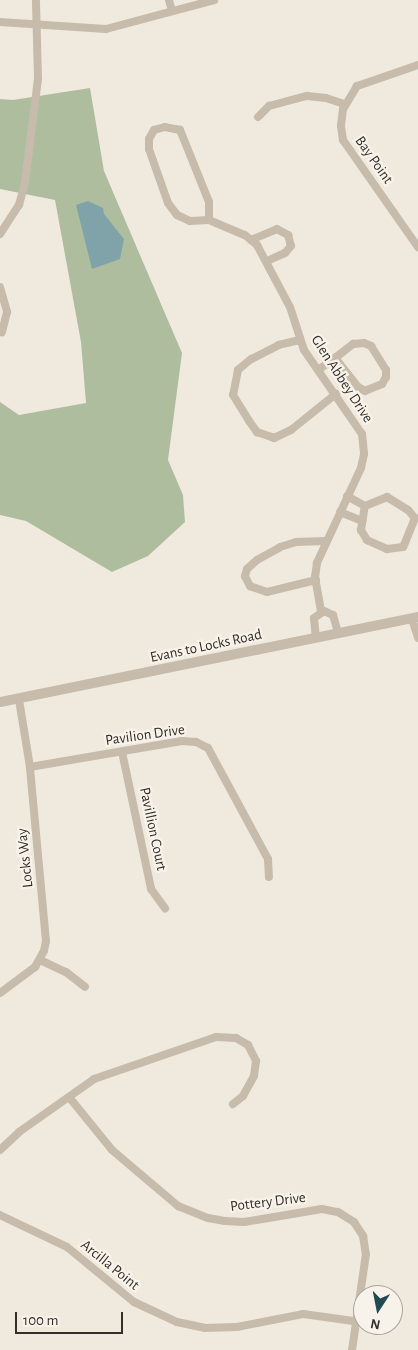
<!DOCTYPE html>
<style>
body{margin:0}
#map{position:relative;width:418px;height:1350px;overflow:hidden;background:#f0eade;font-family:"Alegreya Sans",sans-serif}
div>[style]{position:absolute}
.green>*{inset:0;background:#afbd9f}
.water>*{inset:0;background:#80a3aa}
.minor>*{height:8px;margin:-4px;padding:0 4px;transform-origin:4px;border-radius:4px;background:#c7bbab}
.tertiary>*{height:10px;margin:-5px;padding:0 5px;transform-origin:5px;border-radius:5px;background:#c7bbab}
span{translate:-50% -50%;white-space:nowrap;text-align:center;line-height:1.15;-webkit-text-stroke:4.5px #f8f3ea;paint-order:stroke}
.street-label{font-size:15px;color:#352f29}
.north{position:absolute;left:353px;top:1285px;width:50px;height:50px;box-sizing:border-box;background:#f8f3ea;border:1px solid #aaa59d;border-radius:50%;rotate:191deg;font-size:14px;font-weight:700;line-height:20px;text-align:center;color:#352f29}
.north::after{content:'';display:block;margin:auto;width:18px;height:22px;background:#234952;clip-path:polygon(50% 0,100% 100%,50% 72%,0 100%)}
.scale{position:absolute;left:15px;top:1312px;width:108px;height:22px;box-sizing:border-box;border:2px solid #352f29;border-top:0;padding-left:6px;font-size:15px;line-height:18px;white-space:nowrap;color:#352f29;-webkit-text-stroke:4px #f8f3ea;paint-order:stroke}
</style>
<div id="map">
<div class="green">
<i style="clip-path:polygon(90px 88px,104px 171px,182px 353px,168px 460px,183px 495px,185px 522px,148px 556px,112px 572px,26px 521px,0 515px,0 402px,19px 415px,86px 403px,81px 342px,55px 200px,0 189px,0 99px,13px 100px)"></i>
</div>
<div class="water">
<i style="clip-path:polygon(88px 201px,103px 208px,104px 214px,124px 239px,120px 259px,92px 269px,76px 205px)"></i>
</div>
<div class="minor">
<i style="left:169px;top:0;width:11px;rotate:75deg"></i>
<i style="left:0;top:22px;width:106px;rotate:3.8deg"></i>
<i style="left:106px;top:29px;width:112px;rotate:-15deg"></i>
<i style="left:418px;top:65px;width:65px;rotate:161deg"></i>
<i style="left:357px;top:86px;width:27px;rotate:121deg"></i>
<i style="left:343px;top:109px;width:17px;rotate:97deg"></i>
<i style="left:341px;top:126px;width:14px;rotate:82deg"></i>
<i style="left:343px;top:140px;width:131px;rotate:55deg"></i>
<i style="left:258px;top:117px;width:16px;rotate:-45deg"></i>
<i style="left:269px;top:106px;width:39px;rotate:-15deg"></i>
<i style="left:307px;top:96px;width:19px;rotate:6deg"></i>
<i style="left:326px;top:98px;width:20px;rotate:18deg"></i>
<i style="left:209px;top:220px;width:18px;rotate:-90deg"></i>
<i style="left:209px;top:202px;width:78px;rotate:-111.9deg"></i>
<i style="left:180px;top:130px;width:15px;rotate:-169deg"></i>
<i style="left:165px;top:127px;width:11px;rotate:165deg"></i>
<i style="left:154px;top:130px;width:10px;rotate:119deg"></i>
<i style="left:149px;top:139px;width:10px;rotate:90deg"></i>
<i style="left:149px;top:149px;width:57px;rotate:70.6deg"></i>
<i style="left:168px;top:203px;width:15px;rotate:53deg"></i>
<i style="left:177px;top:215px;width:14px;rotate:25deg"></i>
<i style="left:190px;top:221px;width:19px;rotate:-3deg"></i>
<i style="left:209px;top:220px;width:39px;rotate:23deg"></i>
<i style="left:245px;top:235px;width:16px;rotate:40deg"></i>
<i style="left:257px;top:245px;width:70px;rotate:62deg"></i>
<i style="left:290px;top:307px;width:45px;rotate:72deg"></i>
<i style="left:304px;top:350px;width:102px;rotate:55.4deg"></i>
<i style="left:362px;top:434px;width:20px;rotate:84deg"></i>
<i style="left:364px;top:454px;width:14px;rotate:102deg"></i>
<i style="left:361px;top:468px;width:105px;rotate:114.9deg"></i>
<i style="left:317px;top:563px;width:14px;rotate:98deg"></i>
<i style="left:315px;top:577px;width:35px;rotate:80deg"></i>
<i style="left:0;top:234px;width:35px;rotate:-57deg"></i>
<i style="left:19px;top:205px;width:23px;rotate:-75deg"></i>
<i style="left:25px;top:183px;width:105px;rotate:-82.9deg"></i>
<i style="left:38px;top:79px;width:79px;rotate:-91.5deg"></i>
<i style="left:251px;top:240px;width:28px;rotate:-23deg"></i>
<i style="left:277px;top:229px;width:13px;rotate:29deg"></i>
<i style="left:288px;top:235px;width:11px;rotate:75deg"></i>
<i style="left:291px;top:246px;width:9px;rotate:131deg"></i>
<i style="left:285px;top:253px;width:20px;rotate:156deg"></i>
<i style="left:0;top:287px;width:26px;rotate:74deg"></i>
<i style="left:7px;top:312px;width:21px;rotate:104deg"></i>
<i style="left:300px;top:340px;width:22px;rotate:167deg"></i>
<i style="left:279px;top:345px;width:31px;rotate:153deg"></i>
<i style="left:251px;top:359px;width:17px;rotate:140deg"></i>
<i style="left:238px;top:370px;width:25px;rotate:101deg"></i>
<i style="left:233px;top:395px;width:31px;rotate:58deg"></i>
<i style="left:249px;top:421px;width:14px;rotate:54deg"></i>
<i style="left:257px;top:432px;width:18px;rotate:19deg"></i>
<i style="left:274px;top:438px;width:19px;rotate:-25deg"></i>
<i style="left:291px;top:430px;width:58px;rotate:-38.7deg"></i>
<i style="left:318px;top:370px;width:21px;rotate:-35deg"></i>
<i style="left:335px;top:358px;width:23px;rotate:-38deg"></i>
<i style="left:353px;top:344px;width:11px;rotate:-5deg"></i>
<i style="left:364px;top:343px;width:8px;rotate:23deg"></i>
<i style="left:371px;top:346px;width:28px;rotate:58deg"></i>
<i style="left:386px;top:370px;width:7px;rotate:90deg"></i>
<i style="left:386px;top:377px;width:8px;rotate:120deg"></i>
<i style="left:382px;top:384px;width:18px;rotate:158deg"></i>
<i style="left:365px;top:391px;width:8px;rotate:-150deg"></i>
<i style="left:358px;top:387px;width:37px;rotate:-128deg"></i>
<i style="left:347px;top:496px;width:21px;rotate:29deg"></i>
<i style="left:365px;top:506px;width:24px;rotate:-22deg"></i>
<i style="left:387px;top:497px;width:25px;rotate:32deg"></i>
<i style="left:408px;top:510px;width:11px;rotate:49deg"></i>
<i style="left:415px;top:518px;width:31px;rotate:112deg"></i>
<i style="left:403px;top:547px;width:16px;rotate:173deg"></i>
<i style="left:387px;top:549px;width:22px;rotate:-156deg"></i>
<i style="left:367px;top:540px;width:12px;rotate:-121deg"></i>
<i style="left:361px;top:530px;width:24px;rotate:-81deg"></i>
<i style="left:340px;top:512px;width:24px;rotate:22deg"></i>
<i style="left:316px;top:580px;width:50px;rotate:166.2deg"></i>
<i style="left:267px;top:592px;width:18px;rotate:-161deg"></i>
<i style="left:250px;top:586px;width:11px;rotate:-117deg"></i>
<i style="left:245px;top:576px;width:7px;rotate:-74deg"></i>
<i style="left:247px;top:569px;width:13px;rotate:-42deg"></i>
<i style="left:257px;top:560px;width:26px;rotate:-29deg"></i>
<i style="left:280px;top:547px;width:17px;rotate:-17deg"></i>
<i style="left:296px;top:542px;width:29px;rotate:-2deg"></i>
<i style="left:412px;top:619px;width:20px;rotate:72deg"></i>
<i style="left:316px;top:638px;width:20px;rotate:-96deg"></i>
<i style="left:314px;top:618px;width:12px;rotate:-35deg"></i>
<i style="left:324px;top:611px;width:10px;rotate:24deg"></i>
<i style="left:333px;top:615px;width:19px;rotate:74deg"></i>
<i style="left:122px;top:752px;width:140px;rotate:78deg"></i>
<i style="left:151px;top:889px;width:24px;rotate:54deg"></i>
<i style="left:30px;top:767px;width:154px;rotate:-9.7deg"></i>
<i style="left:182px;top:741px;width:14px;rotate:4deg"></i>
<i style="left:196px;top:742px;width:13px;rotate:27deg"></i>
<i style="left:208px;top:748px;width:126px;rotate:61.6deg"></i>
<i style="left:268px;top:859px;width:18px;rotate:87deg"></i>
<i style="left:40px;top:960px;width:29px;rotate:25deg"></i>
<i style="left:66px;top:972px;width:24px;rotate:38deg"></i>
<i style="left:0;top:993px;width:44px;rotate:-36.6deg"></i>
<i style="left:35px;top:967px;width:18px;rotate:-61deg"></i>
<i style="left:44px;top:951px;width:10px;rotate:-79deg"></i>
<i style="left:46px;top:941px;width:175px;rotate:-95.3deg"></i>
<i style="left:30px;top:767px;width:68px;rotate:-99.3deg"></i>
<i style="left:69px;top:1097px;width:68px;rotate:50.9deg"></i>
<i style="left:112px;top:1150px;width:87px;rotate:40.3deg"></i>
<i style="left:178px;top:1206px;width:32px;rotate:22deg"></i>
<i style="left:208px;top:1218px;width:17px;rotate:10deg"></i>
<i style="left:225px;top:1221px;width:19px;rotate:3deg"></i>
<i style="left:244px;top:1222px;width:79px;rotate:-9.5deg"></i>
<i style="left:322px;top:1209px;width:16px;rotate:11deg"></i>
<i style="left:338px;top:1212px;width:19px;rotate:32deg"></i>
<i style="left:354px;top:1222px;width:17px;rotate:57deg"></i>
<i style="left:363px;top:1236px;width:18px;rotate:81deg"></i>
<i style="left:366px;top:1254px;width:97px;rotate:98.3deg"></i>
<i style="left:0;top:1150px;width:26px;rotate:-43deg"></i>
<i style="left:19px;top:1132px;width:92px;rotate:-35.2deg"></i>
<i style="left:94px;top:1079px;width:129px;rotate:-19deg"></i>
<i style="left:216px;top:1037px;width:20px;rotate:3deg"></i>
<i style="left:236px;top:1038px;width:14px;rotate:30deg"></i>
<i style="left:248px;top:1045px;width:18px;rotate:63deg"></i>
<i style="left:256px;top:1061px;width:15px;rotate:98deg"></i>
<i style="left:254px;top:1076px;width:23px;rotate:119deg"></i>
<i style="left:243px;top:1096px;width:13px;rotate:141deg"></i>
<i style="left:0;top:1215px;width:74px;rotate:25.5deg"></i>
<i style="left:67px;top:1247px;width:87px;rotate:39.4deg"></i>
<i style="left:134px;top:1302px;width:47px;rotate:24.9deg"></i>
<i style="left:177px;top:1322px;width:29px;rotate:12deg"></i>
<i style="left:205px;top:1328px;width:32px;rotate:-2deg"></i>
<i style="left:237px;top:1327px;width:67px;rotate:-11.1deg"></i>
<i style="left:303px;top:1314px;width:51px;rotate:7.8deg"></i>
</div>
<div class="tertiary">
<i style="left:0;top:702px;width:427px;rotate:-11.5deg"></i>
</div>
<div class="street-label">
<span style="left:374px;top:160px;rotate:55deg">Bay Point</span>
<span style="left:342px;top:379px;rotate:57deg">Glen Abbey Drive</span>
<span style="left:206px;top:646px;rotate:-12deg">Evans to Locks Road</span>
<span style="left:145px;top:735px;rotate:-8deg">Pavilion Drive</span>
<span style="left:153px;top:829px;rotate:78deg">Pavillion Court</span>
<span style="left:25px;top:858px;rotate:-96deg">Locks Way</span>
<span style="left:268px;top:1202px;rotate:-7deg">Pottery Drive</span>
<span style="left:110px;top:1265px;rotate:39deg">Arcilla Point</span>
</div>
<div class="north">N</div>
<div class="scale">100 m</div>
</div>
